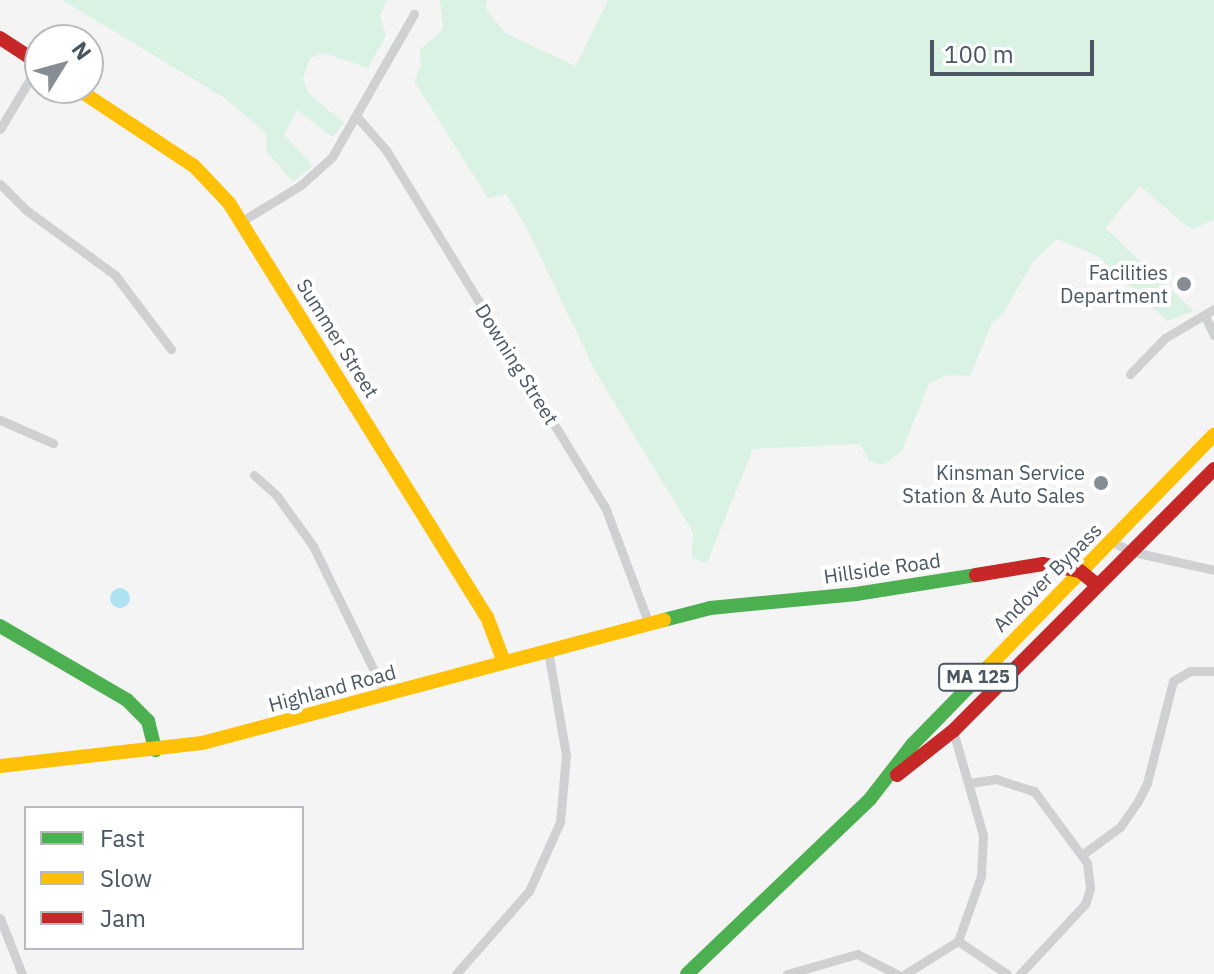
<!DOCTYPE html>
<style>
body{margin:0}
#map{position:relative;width:1214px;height:974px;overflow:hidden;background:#f4f4f4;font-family:"IBM Plex Sans",sans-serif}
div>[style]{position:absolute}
.green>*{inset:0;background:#d9f2e3}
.water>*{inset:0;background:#aee2f0}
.round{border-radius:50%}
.street>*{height:9px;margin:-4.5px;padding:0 4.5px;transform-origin:4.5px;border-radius:4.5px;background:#ced0d2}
.fast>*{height:14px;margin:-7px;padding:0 7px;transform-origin:7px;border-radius:7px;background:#4caf50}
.slow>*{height:14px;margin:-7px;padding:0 7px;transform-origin:7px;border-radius:7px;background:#ffc107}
.jam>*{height:14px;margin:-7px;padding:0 7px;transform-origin:7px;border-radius:7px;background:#c62828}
.dots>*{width:22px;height:22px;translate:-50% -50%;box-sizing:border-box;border:4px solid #fff;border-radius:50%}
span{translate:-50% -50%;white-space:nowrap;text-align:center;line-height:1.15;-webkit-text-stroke:8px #fff;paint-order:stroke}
.shield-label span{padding:2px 6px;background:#fff;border:2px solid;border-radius:6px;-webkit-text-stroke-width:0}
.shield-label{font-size:18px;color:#4a5661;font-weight:700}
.poi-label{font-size:20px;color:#4a5661}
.right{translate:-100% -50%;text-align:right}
.street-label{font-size:20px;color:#4a5661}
.legend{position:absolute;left:24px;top:806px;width:280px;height:144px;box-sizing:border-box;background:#fff;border:2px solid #b7bbc0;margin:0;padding:10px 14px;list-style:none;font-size:24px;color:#4a5661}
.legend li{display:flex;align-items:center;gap:16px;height:40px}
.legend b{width:40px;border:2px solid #b7bbc0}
.north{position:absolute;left:24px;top:24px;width:80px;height:80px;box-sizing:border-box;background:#fff;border:2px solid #b7bbc0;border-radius:50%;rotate:53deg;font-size:22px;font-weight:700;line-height:32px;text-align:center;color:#4a5661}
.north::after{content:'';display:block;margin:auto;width:28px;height:36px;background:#868d94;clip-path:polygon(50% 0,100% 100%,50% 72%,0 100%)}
.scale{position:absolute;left:930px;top:40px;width:164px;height:36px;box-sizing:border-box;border:4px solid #4a5661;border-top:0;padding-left:10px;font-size:24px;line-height:28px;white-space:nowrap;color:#4a5661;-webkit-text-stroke:6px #fff;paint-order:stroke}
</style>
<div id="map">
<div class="green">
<i style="clip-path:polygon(62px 0,387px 0,380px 15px,386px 36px,368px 68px,323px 53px,310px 58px,303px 78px,309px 94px,344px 123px,332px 137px,297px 110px,284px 135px,313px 166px,293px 182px,267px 152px,266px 133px,226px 99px)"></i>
<i style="clip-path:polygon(440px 0,487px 0,486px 9px,505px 33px,576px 66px,608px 0,1214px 0,1214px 220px,1193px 229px,1185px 225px,1140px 186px,1105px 228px,1194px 311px,1167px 321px,1098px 256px,1057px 239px,1032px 263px,1003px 314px,992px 323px,970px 376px,948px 375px,929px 383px,902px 451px,883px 465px,869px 461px,860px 444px,753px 449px,707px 563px,692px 558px,693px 532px,595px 371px,527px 228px,506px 194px,488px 198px,414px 81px,421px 65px,420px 50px,443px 29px)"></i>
</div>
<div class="water">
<i class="round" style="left:110px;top:588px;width:20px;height:20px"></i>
</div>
<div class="street">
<i style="left:358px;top:118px;width:43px;rotate:48.8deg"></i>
<i style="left:386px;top:150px;width:419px;rotate:58.5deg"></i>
<i style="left:605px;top:507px;width:125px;rotate:69.4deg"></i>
<i style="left:0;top:129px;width:76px;rotate:-59deg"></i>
<i style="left:0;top:184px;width:37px;rotate:45deg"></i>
<i style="left:26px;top:210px;width:110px;rotate:36.1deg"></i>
<i style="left:115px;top:275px;width:93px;rotate:52.9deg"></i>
<i style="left:242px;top:221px;width:69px;rotate:-31.4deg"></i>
<i style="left:301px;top:185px;width:42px;rotate:-42.1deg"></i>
<i style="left:332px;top:157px;width:165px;rotate:-60.2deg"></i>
<i style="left:1206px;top:318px;width:19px;rotate:65deg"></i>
<i style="left:1130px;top:374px;width:50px;rotate:-45.8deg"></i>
<i style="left:1165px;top:338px;width:57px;rotate:-30.6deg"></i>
<i style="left:0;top:420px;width:58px;rotate:23.5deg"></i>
<i style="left:254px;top:475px;width:31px;rotate:42deg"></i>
<i style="left:277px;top:496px;width:62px;rotate:54.2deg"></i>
<i style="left:313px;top:546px;width:166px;rotate:63.9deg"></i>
<i style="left:1112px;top:541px;width:20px;rotate:30deg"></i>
<i style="left:1129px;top:551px;width:87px;rotate:12.6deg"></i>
<i style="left:970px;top:783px;width:26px;rotate:-9deg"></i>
<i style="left:996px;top:779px;width:40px;rotate:18deg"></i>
<i style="left:1034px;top:791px;width:89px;rotate:53.6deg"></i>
<i style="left:1087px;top:863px;width:26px;rotate:83deg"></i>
<i style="left:1090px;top:889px;width:16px;rotate:108deg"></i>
<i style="left:1085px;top:904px;width:96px;rotate:132.9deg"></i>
<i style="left:1083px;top:854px;width:46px;rotate:-36.1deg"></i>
<i style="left:1120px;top:827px;width:29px;rotate:-55deg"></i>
<i style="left:1137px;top:803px;width:22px;rotate:-63deg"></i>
<i style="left:1147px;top:783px;width:105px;rotate:-75.7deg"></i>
<i style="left:1173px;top:681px;width:20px;rotate:-30deg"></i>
<i style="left:1190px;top:671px;width:24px"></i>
<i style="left:0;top:918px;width:60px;rotate:68.6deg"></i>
<i style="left:958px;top:941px;width:59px;rotate:34deg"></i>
<i style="left:456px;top:974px;width:111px;rotate:-48.7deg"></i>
<i style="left:529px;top:891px;width:76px;rotate:-65.8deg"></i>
<i style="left:560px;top:822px;width:67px;rotate:-84.9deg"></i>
<i style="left:566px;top:755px;width:106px;rotate:-99.8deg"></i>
<i style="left:787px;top:974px;width:73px;rotate:-15.9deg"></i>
<i style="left:857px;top:954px;width:45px;rotate:26.6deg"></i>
<i style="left:905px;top:974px;width:62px;rotate:-31.9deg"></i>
<i style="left:958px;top:941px;width:69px;rotate:-70.5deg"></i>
<i style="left:981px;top:876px;width:41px;rotate:-87.2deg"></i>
<i style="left:983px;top:835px;width:108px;rotate:-106.1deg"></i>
</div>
<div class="fast">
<i style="left:664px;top:620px;width:48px;rotate:-14.6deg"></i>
<i style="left:710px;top:608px;width:147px;rotate:-5.5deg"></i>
<i style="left:856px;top:594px;width:121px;rotate:-9deg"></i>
<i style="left:0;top:626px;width:147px;rotate:30.2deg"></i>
<i style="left:127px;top:700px;width:30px;rotate:45deg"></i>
<i style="left:148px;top:721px;width:30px;rotate:76deg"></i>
<i style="left:687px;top:974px;width:253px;rotate:-43.7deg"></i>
<i style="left:870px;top:799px;width:68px;rotate:-52.1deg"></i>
<i style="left:912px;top:745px;width:112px;rotate:-45.7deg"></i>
</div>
<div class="slow">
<i style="left:76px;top:88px;width:141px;rotate:33.5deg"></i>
<i style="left:194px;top:166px;width:51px;rotate:46.6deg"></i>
<i style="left:229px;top:203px;width:488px;rotate:58.1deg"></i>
<i style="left:487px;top:617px;width:48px;rotate:69.3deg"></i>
<i style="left:990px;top:665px;width:321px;rotate:-45.8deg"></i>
<i style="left:0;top:766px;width:203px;rotate:-6.5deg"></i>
<i style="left:202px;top:743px;width:478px;rotate:-14.9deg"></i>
</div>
<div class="jam">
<i style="left:0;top:38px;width:48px;rotate:33deg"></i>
<i style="left:976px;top:575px;width:68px;rotate:-9.3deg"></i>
<i style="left:1043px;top:564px;width:38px;rotate:11deg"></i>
<i style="left:1080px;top:571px;width:21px;rotate:39deg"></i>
<i style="left:897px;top:775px;width:71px;rotate:-38.2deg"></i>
<i style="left:953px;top:731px;width:370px;rotate:-45.1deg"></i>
</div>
<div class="dots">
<i style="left:1184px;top:284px;background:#868d94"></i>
<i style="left:1101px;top:483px;background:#868d94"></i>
</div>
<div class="shield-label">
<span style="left:978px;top:677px">MA 125</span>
</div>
<div class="poi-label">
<span class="right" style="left:1168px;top:284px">Facilities<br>Department</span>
<span class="right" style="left:1085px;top:484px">Kinsman Service<br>Station &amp; Auto Sales</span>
</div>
<div class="street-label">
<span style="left:338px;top:338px;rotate:58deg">Summer Street</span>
<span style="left:517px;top:364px;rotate:58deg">Downing Street</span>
<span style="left:882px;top:568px;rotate:-8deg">Hillside Road</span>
<span style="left:1047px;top:577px;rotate:-45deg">Andover Bypass</span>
<span style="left:332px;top:688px;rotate:-15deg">Highland Road</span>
</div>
<ul class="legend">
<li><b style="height:10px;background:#4caf50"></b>Fast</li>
<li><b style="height:10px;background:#ffc107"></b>Slow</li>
<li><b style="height:10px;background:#c62828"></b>Jam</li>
</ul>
<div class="north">N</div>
<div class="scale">100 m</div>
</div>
